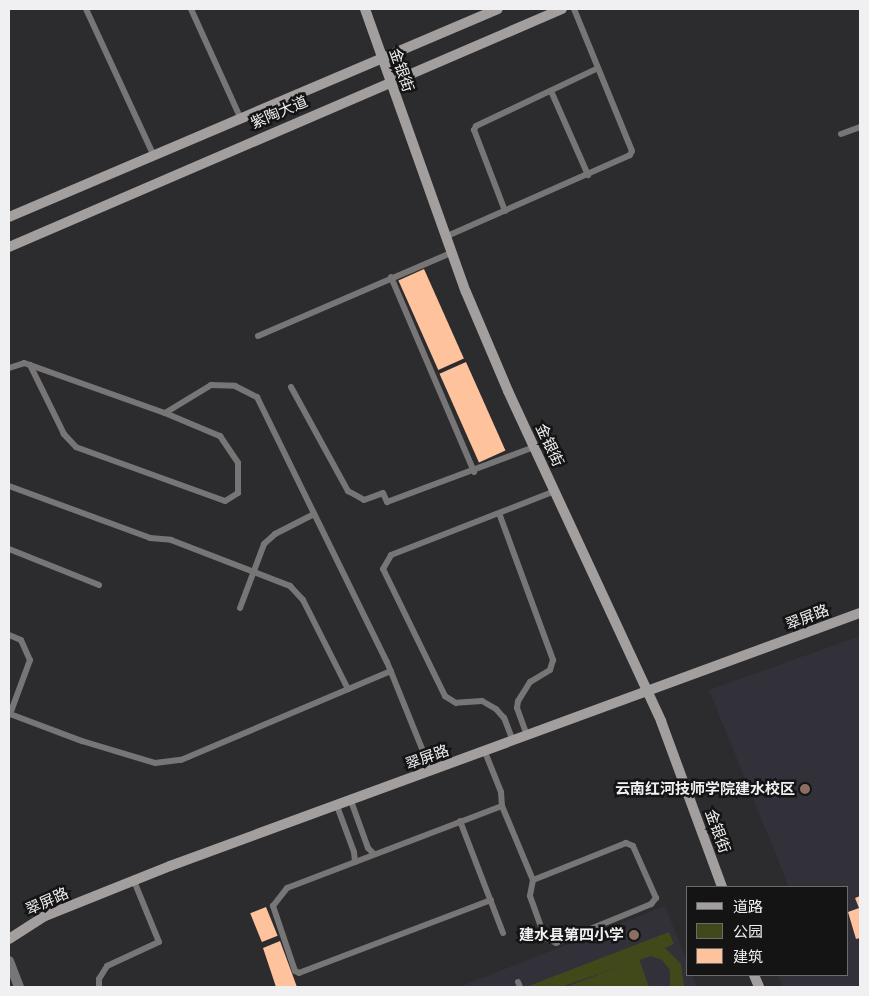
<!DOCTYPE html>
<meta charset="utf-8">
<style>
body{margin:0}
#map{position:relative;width:869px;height:996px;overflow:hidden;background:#2c2b2e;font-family:"Golos Text","Noto Sans SC",sans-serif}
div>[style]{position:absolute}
.built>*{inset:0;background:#32313a}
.green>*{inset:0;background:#41491b}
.building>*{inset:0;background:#fec29d;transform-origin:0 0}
.lane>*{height:6px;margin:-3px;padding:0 3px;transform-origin:3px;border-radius:3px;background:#777575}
.street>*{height:10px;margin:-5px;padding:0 5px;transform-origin:5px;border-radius:5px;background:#777575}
.secondary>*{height:10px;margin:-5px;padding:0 5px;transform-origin:5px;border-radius:5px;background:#a29f9e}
.dots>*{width:14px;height:14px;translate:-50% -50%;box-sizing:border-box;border:2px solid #141415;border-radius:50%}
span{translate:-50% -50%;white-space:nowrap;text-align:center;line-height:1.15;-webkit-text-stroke:5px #141415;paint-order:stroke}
.street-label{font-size:15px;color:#f0f0f2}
.poi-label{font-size:15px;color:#f0f0f2;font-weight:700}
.right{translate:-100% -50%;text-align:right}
.frame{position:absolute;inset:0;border:10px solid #f0f0f2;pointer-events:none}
.legend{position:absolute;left:686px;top:886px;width:162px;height:90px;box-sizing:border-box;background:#141415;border:1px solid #6c6c6d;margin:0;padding:6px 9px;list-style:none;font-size:15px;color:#f0f0f2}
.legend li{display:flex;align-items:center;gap:10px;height:25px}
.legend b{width:25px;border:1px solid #6c6c6d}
</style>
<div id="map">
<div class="built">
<i style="clip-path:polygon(860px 636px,860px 987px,783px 987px,778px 975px,848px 975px,848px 887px,789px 887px,709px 690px)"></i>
<i style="clip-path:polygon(665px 906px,688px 964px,688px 975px,692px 975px,697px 987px,459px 987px)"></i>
</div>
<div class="green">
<i style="clip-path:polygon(669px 932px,674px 944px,665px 948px,681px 964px,684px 987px,670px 987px,670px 970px,662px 960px,651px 956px,561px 987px,526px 987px)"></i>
<i style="clip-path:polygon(639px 959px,649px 987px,566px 987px)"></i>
</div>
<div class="building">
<i style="left:424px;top:269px;width:98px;height:28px;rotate:66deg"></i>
<i style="left:466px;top:362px;width:97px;height:29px;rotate:66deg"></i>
<i style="clip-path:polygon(860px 896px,860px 938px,856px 939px,848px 912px,859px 908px,855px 898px)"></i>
<i style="left:266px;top:907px;width:31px;height:17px;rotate:68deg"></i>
<i style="clip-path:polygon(280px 941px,297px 987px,276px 987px,263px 948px)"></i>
</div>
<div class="lane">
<i style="left:86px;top:9px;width:160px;rotate:65.2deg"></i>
<i style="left:191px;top:9px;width:119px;rotate:65.6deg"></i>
<i style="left:551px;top:91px;width:92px;rotate:66.2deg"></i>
<i style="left:841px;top:134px;width:20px;rotate:-20deg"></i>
<i style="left:505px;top:211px;width:87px;rotate:-110.9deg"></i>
<i style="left:474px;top:130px;width:4px;rotate:-63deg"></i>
<i style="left:476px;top:126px;width:135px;rotate:-25.4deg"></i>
<i style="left:445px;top:237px;width:202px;rotate:-23.9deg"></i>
<i style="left:630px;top:155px;width:4px;rotate:-63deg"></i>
<i style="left:632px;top:151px;width:153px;rotate:-112.2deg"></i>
<i style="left:391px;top:277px;width:212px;rotate:66.9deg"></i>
<i style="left:258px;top:336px;width:210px;rotate:-23.3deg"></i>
<i style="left:9px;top:368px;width:16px;rotate:-18deg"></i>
<i style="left:24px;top:363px;width:6px;rotate:18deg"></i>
<i style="left:30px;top:365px;width:143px;rotate:19.6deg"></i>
<i style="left:165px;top:413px;width:60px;rotate:22.7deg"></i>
<i style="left:220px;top:436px;width:32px;rotate:56deg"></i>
<i style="left:238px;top:463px;width:30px;rotate:90deg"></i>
<i style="left:238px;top:493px;width:15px;rotate:148deg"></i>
<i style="left:225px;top:501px;width:158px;rotate:-160.1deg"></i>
<i style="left:76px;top:447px;width:18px;rotate:-133deg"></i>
<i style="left:64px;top:434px;width:77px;rotate:-116.2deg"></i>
<i style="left:291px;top:387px;width:119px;rotate:61.3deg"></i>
<i style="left:348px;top:491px;width:18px;rotate:29deg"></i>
<i style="left:364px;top:500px;width:20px;rotate:-20deg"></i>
<i style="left:383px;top:493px;width:10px;rotate:66deg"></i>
<i style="left:387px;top:502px;width:157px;rotate:-20.5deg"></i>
<i style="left:165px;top:413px;width:54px;rotate:-31.3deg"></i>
<i style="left:211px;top:385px;width:24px;rotate:2deg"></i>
<i style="left:235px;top:386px;width:25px;rotate:27deg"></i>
<i style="left:257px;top:397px;width:295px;rotate:63.9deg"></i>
<i style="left:387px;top:662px;width:118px;rotate:68deg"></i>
<i style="left:9px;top:486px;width:150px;rotate:20.2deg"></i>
<i style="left:150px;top:538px;width:21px;rotate:5deg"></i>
<i style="left:171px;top:540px;width:128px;rotate:21.1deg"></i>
<i style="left:290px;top:586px;width:19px;rotate:47deg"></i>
<i style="left:303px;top:600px;width:100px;rotate:63.2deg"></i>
<i style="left:499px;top:513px;width:157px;rotate:69.8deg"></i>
<i style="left:553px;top:660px;width:10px;rotate:107deg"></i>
<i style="left:550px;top:670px;width:23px;rotate:149deg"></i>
<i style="left:530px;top:682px;width:22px;rotate:122deg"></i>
<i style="left:518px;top:701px;width:7px;rotate:98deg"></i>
<i style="left:517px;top:708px;width:30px;rotate:70deg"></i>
<i style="left:9px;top:549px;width:97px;rotate:21.8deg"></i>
<i style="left:240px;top:608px;width:68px;rotate:-69.4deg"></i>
<i style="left:264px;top:544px;width:15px;rotate:-42deg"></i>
<i style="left:275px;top:534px;width:44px;rotate:-27.1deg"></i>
<i style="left:9px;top:635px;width:13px;rotate:23deg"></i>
<i style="left:21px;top:640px;width:22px;rotate:66deg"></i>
<i style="left:30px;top:660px;width:58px;rotate:110.3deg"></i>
<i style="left:10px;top:714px;width:77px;rotate:20.6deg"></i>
<i style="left:82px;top:741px;width:76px;rotate:16.8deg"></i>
<i style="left:155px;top:763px;width:26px;rotate:-7deg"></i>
<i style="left:181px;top:760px;width:228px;rotate:-23deg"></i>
<i style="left:513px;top:741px;width:25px;rotate:-111deg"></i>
<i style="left:504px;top:718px;width:12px;rotate:-132deg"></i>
<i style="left:496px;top:709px;width:16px;rotate:-150deg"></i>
<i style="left:482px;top:701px;width:26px;rotate:176deg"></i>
<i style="left:456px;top:703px;width:13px;rotate:-148deg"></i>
<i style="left:445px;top:696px;width:141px;rotate:-116deg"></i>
<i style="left:383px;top:569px;width:16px;rotate:-60deg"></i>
<i style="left:391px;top:555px;width:176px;rotate:-21.3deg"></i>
<i style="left:485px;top:752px;width:43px;rotate:68.2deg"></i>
<i style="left:501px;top:792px;width:14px;rotate:86deg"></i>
<i style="left:502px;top:806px;width:80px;rotate:67.3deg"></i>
<i style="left:533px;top:880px;width:16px;rotate:101deg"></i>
<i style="left:530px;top:896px;width:45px;rotate:70.3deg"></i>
<i style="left:545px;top:938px;width:12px;rotate:24deg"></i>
<i style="left:556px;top:943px;width:103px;rotate:-22.3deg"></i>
<i style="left:651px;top:904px;width:8px;rotate:-50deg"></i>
<i style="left:656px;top:898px;width:57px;rotate:-113.9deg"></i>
<i style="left:633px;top:846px;width:8px;rotate:-157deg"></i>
<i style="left:626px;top:843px;width:100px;rotate:158.3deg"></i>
<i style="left:351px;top:801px;width:50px;rotate:70.1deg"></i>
<i style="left:368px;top:848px;width:8px;rotate:45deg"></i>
<i style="left:337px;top:806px;width:49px;rotate:69.7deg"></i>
<i style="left:354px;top:852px;width:10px;rotate:84deg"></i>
<i style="left:460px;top:821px;width:120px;rotate:69deg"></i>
<i style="left:491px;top:900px;width:205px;rotate:159.2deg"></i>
<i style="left:299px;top:973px;width:4px;rotate:-153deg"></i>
<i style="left:295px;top:971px;width:69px;rotate:-108.7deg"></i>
<i style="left:273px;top:906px;width:23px;rotate:-52deg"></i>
<i style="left:287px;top:888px;width:230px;rotate:-20.9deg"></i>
<i style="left:518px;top:982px;width:5px;rotate:68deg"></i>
<i style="left:99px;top:987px;width:8px;rotate:-90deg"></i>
<i style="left:99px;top:979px;width:15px;rotate:-58deg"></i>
<i style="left:107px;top:966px;width:57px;rotate:-24.8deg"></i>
<i style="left:159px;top:942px;width:66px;rotate:-112.3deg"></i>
</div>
<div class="street">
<i style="left:9px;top:961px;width:28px;rotate:69deg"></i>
</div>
<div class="secondary">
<i style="left:365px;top:9px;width:300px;rotate:70.4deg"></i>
<i style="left:466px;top:292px;width:108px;rotate:67deg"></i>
<i style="left:508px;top:391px;width:364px;rotate:65.1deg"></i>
<i style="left:661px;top:721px;width:177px;rotate:69.8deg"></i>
<i style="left:9px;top:217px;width:531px;rotate:-23.04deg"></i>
<i style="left:9px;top:247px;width:602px;rotate:-23.29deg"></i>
<i style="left:9px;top:939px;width:43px;rotate:-32.6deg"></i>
<i style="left:45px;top:916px;width:135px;rotate:-21.8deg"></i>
<i style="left:170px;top:866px;width:735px;rotate:-20.14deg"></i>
<i style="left:754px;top:975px;width:13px;rotate:67deg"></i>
</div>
<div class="dots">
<i style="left:805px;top:789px;background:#8d6e63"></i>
<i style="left:634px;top:935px;background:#8d6e63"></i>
</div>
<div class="street-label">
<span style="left:402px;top:70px;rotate:71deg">金银街</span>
<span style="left:279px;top:112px;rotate:-23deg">紫陶大道</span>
<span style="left:550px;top:445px;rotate:65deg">金银街</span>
<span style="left:807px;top:617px;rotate:-21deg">翠屏路</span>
<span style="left:427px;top:757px;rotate:-20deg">翠屏路</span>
<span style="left:718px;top:831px;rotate:70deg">金银街</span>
<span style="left:47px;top:901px;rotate:-24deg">翠屏路</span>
</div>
<div class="poi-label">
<span class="right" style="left:795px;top:789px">云南红河技师学院建水校区</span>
<span class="right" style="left:624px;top:935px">建水县第四小学</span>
</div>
<div class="frame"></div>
<ul class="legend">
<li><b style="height:6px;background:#a29f9e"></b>道路</li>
<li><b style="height:14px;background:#41491b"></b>公园</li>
<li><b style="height:14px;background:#fec29d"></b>建筑</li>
</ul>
</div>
